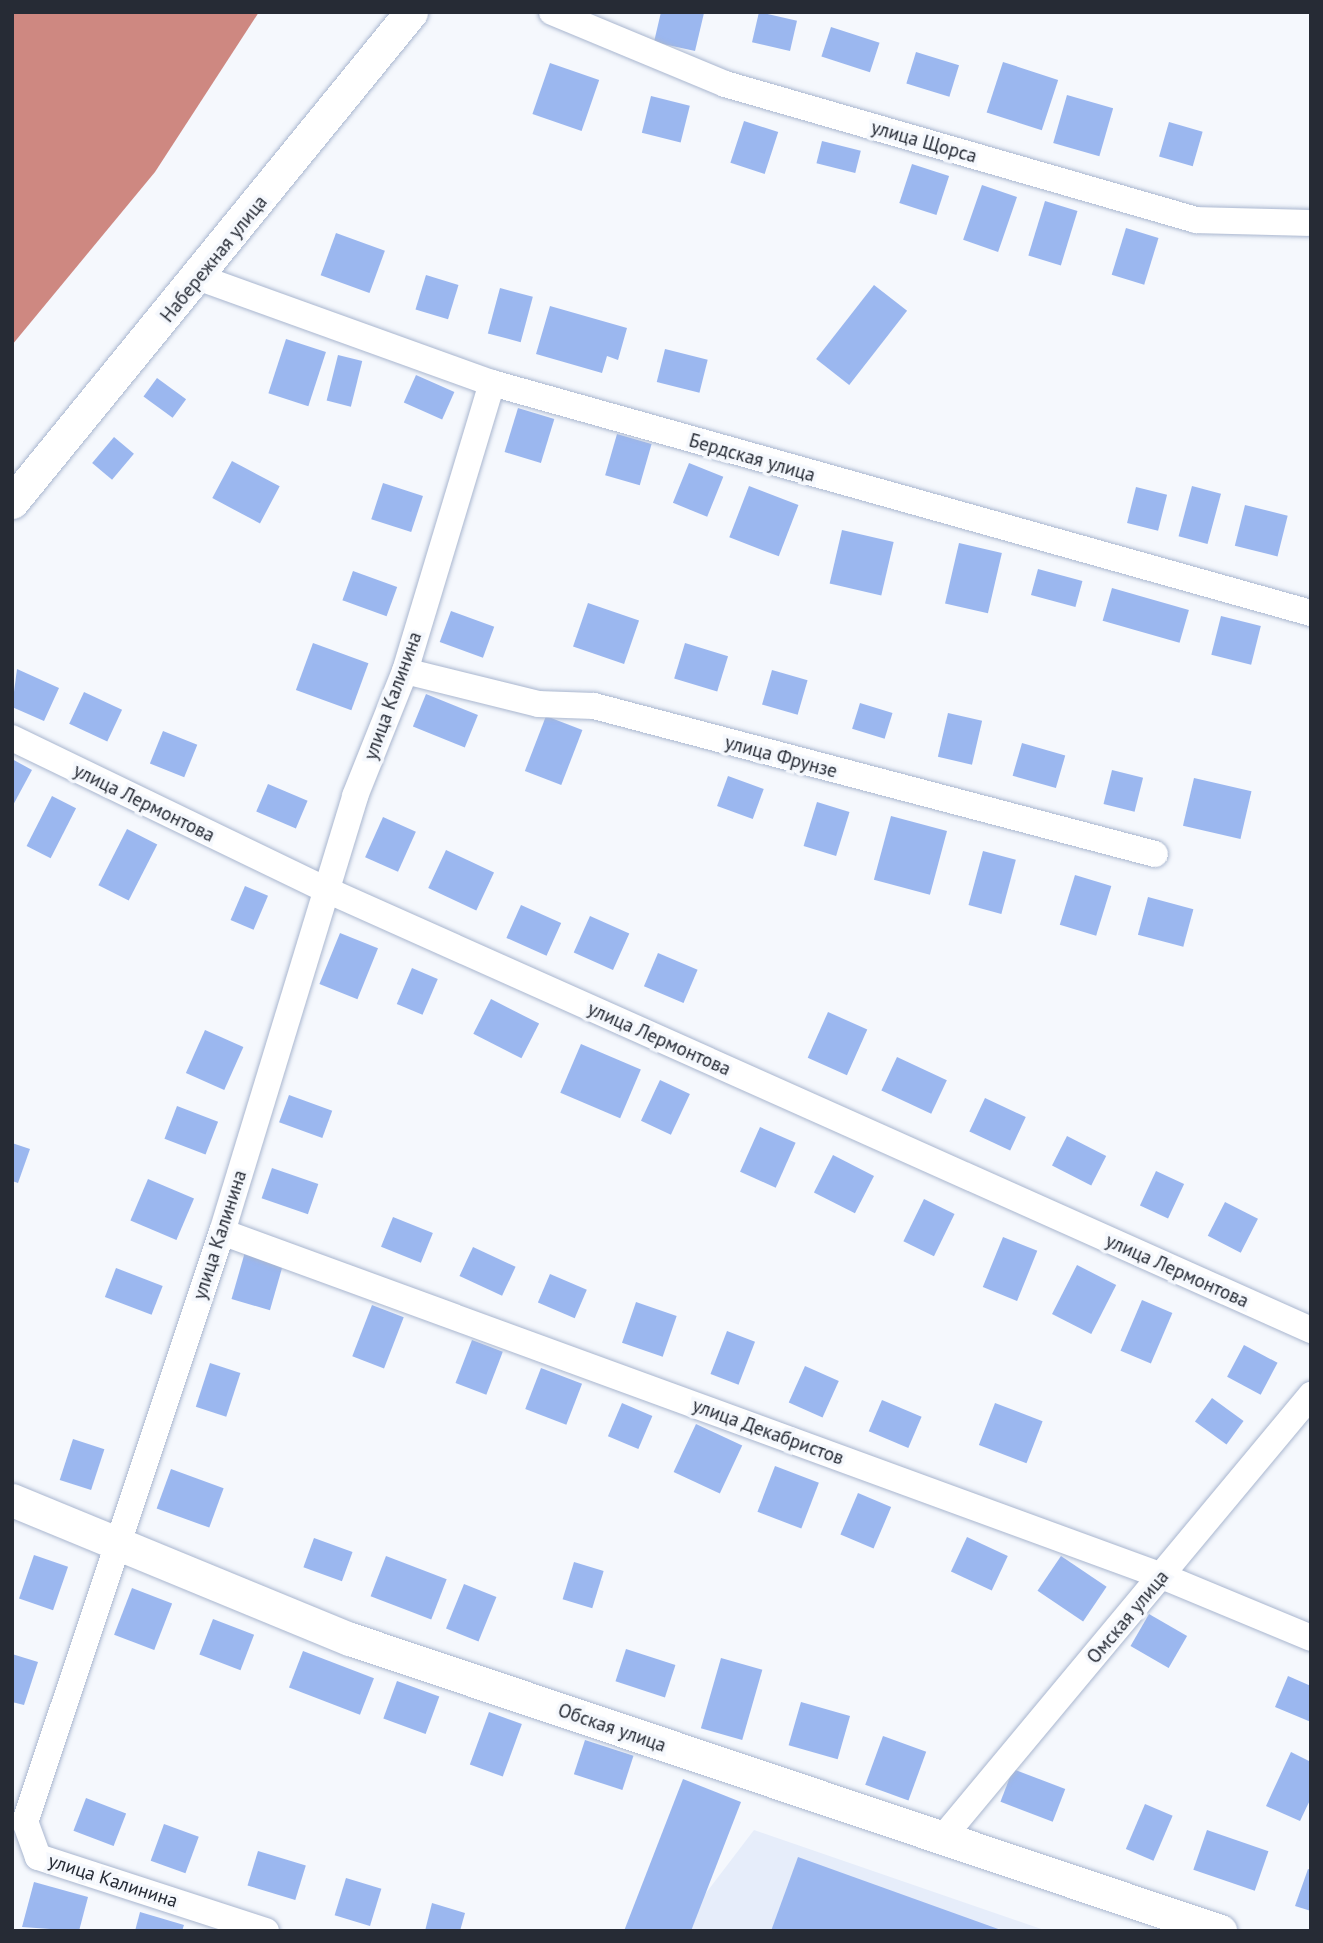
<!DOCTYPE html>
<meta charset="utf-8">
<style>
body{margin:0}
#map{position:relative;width:1323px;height:1943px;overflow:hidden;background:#f5f8fd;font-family:"PT Sans",sans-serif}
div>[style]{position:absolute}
.built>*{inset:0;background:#e6edfa}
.water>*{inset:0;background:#ce8881}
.building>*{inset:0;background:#9bb7ef;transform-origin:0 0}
.roads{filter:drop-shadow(0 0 2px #a9b6cf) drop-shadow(0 0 2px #a9b6cf)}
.minor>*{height:26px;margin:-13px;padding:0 13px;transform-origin:13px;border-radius:13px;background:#fff}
.tertiary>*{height:33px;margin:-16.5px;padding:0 16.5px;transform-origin:16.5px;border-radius:16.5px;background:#fff}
span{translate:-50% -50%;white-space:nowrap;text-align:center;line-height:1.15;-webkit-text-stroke:7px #f5f8fd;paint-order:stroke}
.street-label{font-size:19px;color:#262b35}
.frame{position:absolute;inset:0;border:14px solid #262b35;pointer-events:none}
</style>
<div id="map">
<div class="built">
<i style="clip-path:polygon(754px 1830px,1047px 1931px,677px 1931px)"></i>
</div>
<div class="water">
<i style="clip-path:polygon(12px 12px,259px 12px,155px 172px,12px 345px)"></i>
</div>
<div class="building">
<i style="clip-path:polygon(661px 12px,704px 13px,695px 51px,654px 42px)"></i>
<i style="left:759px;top:12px;width:39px;height:31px;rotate:13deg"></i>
<i style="left:831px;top:27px;width:51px;height:31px;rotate:18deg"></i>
<i style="left:916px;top:52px;width:45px;height:33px;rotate:17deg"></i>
<i style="left:1003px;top:62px;width:58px;height:53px;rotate:18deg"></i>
<i style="left:550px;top:63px;width:52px;height:54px;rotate:19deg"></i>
<i style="left:1067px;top:95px;width:48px;height:50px;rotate:16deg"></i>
<i style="left:651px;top:96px;width:40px;height:38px;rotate:14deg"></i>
<i style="left:744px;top:121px;width:36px;height:44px;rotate:18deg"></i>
<i style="left:1169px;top:122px;width:35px;height:36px;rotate:16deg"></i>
<i style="left:822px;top:141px;width:40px;height:23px;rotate:14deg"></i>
<i style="left:912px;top:164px;width:39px;height:41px;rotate:18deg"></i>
<i style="left:982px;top:185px;width:37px;height:58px;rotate:19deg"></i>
<i style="left:1045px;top:201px;width:34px;height:57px;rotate:17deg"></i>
<i style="left:1126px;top:228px;width:34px;height:49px;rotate:17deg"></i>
<i style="left:336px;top:233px;width:52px;height:45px;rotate:20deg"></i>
<i style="left:426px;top:275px;width:34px;height:36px;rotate:17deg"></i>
<i style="left:874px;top:285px;width:42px;height:94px;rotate:38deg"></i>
<i style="left:500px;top:288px;width:34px;height:47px;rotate:15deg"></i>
<i style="clip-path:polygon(550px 306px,627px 328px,618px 360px,607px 356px,602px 373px,536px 354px)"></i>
<i style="left:286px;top:339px;width:42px;height:57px;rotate:18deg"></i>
<i style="left:665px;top:349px;width:44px;height:34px;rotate:14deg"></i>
<i style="left:338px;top:355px;width:25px;height:47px;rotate:14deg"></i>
<i style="left:416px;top:375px;width:42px;height:30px;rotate:24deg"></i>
<i style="left:157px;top:378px;width:36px;height:23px;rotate:36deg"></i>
<i style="left:518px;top:408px;width:38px;height:46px;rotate:17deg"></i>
<i style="left:617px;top:434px;width:36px;height:43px;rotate:16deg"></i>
<i style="left:114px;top:437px;width:26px;height:34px;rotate:40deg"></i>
<i style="left:232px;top:461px;width:54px;height:42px;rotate:28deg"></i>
<i style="left:689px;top:463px;width:37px;height:43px;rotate:22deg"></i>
<i style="left:383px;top:483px;width:42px;height:38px;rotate:18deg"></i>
<i style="left:749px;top:486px;width:53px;height:55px;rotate:21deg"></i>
<i style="left:1192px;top:486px;width:30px;height:52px;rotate:15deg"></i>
<i style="left:1136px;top:487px;width:32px;height:37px;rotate:14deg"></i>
<i style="left:1245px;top:505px;width:44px;height:42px;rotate:14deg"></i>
<i style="left:842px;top:530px;width:53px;height:55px;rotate:13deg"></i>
<i style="left:959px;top:543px;width:44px;height:62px;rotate:13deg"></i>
<i style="left:1038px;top:569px;width:46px;height:27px;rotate:15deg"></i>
<i style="left:353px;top:571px;width:47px;height:31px;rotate:20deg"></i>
<i style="left:1112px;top:588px;width:80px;height:34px;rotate:16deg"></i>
<i style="left:588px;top:603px;width:54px;height:46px;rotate:19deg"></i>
<i style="left:451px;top:611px;width:46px;height:33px;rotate:20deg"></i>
<i style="left:1221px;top:616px;width:41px;height:40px;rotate:14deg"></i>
<i style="left:313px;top:643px;width:59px;height:50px;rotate:20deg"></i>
<i style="left:685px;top:643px;width:45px;height:37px;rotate:17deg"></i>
<i style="clip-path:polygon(17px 669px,59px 688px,44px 721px,12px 707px)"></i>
<i style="left:772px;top:670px;width:37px;height:36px;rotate:16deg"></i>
<i style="left:84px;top:692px;width:42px;height:35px;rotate:25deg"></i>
<i style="left:426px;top:694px;width:56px;height:35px;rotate:22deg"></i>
<i style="left:860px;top:703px;width:34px;height:27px;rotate:17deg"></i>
<i style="left:948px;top:713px;width:35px;height:45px;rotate:13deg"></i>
<i style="left:546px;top:716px;width:39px;height:59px;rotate:21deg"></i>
<i style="left:163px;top:731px;width:37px;height:35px;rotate:22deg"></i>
<i style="left:1022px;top:743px;width:45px;height:34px;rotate:16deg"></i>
<i style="clip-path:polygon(12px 759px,32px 770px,12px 807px)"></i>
<i style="left:1112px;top:770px;width:32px;height:35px;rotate:14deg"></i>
<i style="left:728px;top:776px;width:38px;height:32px;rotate:20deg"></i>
<i style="left:1194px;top:778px;width:59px;height:49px;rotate:13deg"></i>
<i style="left:268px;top:784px;width:43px;height:30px;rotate:23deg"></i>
<i style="left:52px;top:796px;width:27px;height:56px;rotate:27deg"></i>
<i style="left:817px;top:802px;width:34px;height:46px;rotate:17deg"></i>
<i style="left:891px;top:816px;width:58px;height:66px;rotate:15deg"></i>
<i style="left:383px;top:817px;width:36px;height:44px;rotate:24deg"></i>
<i style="left:127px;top:829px;width:34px;height:63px;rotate:27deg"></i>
<i style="left:446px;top:850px;width:53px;height:42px;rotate:25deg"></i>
<i style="left:983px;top:851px;width:34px;height:56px;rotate:15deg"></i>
<i style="left:1075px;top:875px;width:38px;height:52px;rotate:17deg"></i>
<i style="left:245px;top:886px;width:25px;height:37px;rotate:23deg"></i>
<i style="left:1148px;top:897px;width:47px;height:39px;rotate:15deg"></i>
<i style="left:521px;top:905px;width:44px;height:36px;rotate:24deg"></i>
<i style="left:590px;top:916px;width:43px;height:40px;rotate:24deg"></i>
<i style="left:340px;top:933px;width:41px;height:55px;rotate:22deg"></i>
<i style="left:658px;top:953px;width:43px;height:36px;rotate:23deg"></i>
<i style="left:412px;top:968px;width:28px;height:39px;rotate:23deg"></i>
<i style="left:491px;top:999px;width:54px;height:39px;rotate:27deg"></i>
<i style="left:828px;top:1012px;width:43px;height:50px;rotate:24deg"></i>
<i style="left:205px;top:1030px;width:42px;height:47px;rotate:24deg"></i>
<i style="left:581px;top:1044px;width:65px;height:53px;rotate:23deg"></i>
<i style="left:897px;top:1057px;width:55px;height:37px;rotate:25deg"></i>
<i style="left:660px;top:1080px;width:33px;height:45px;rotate:25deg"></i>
<i style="left:289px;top:1095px;width:46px;height:29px;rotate:20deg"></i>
<i style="left:985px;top:1098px;width:45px;height:37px;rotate:25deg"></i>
<i style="left:177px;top:1106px;width:44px;height:35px;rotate:21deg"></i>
<i style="left:760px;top:1127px;width:39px;height:49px;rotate:24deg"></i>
<i style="left:1067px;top:1136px;width:44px;height:33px;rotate:27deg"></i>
<i style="clip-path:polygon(12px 1143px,30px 1149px,18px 1183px,12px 1181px)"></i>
<i style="left:833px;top:1155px;width:46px;height:42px;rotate:27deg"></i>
<i style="left:272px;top:1168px;width:49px;height:32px;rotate:19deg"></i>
<i style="left:1156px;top:1171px;width:31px;height:38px;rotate:25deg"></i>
<i style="left:148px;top:1179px;width:50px;height:45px;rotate:23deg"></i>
<i style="left:924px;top:1199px;width:34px;height:47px;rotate:26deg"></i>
<i style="left:1225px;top:1202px;width:37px;height:38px;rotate:27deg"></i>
<i style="left:393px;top:1217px;width:43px;height:32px;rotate:22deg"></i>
<i style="left:1003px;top:1237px;width:37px;height:54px;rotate:22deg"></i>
<i style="left:473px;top:1247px;width:47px;height:32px;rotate:25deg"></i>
<i style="left:245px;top:1252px;width:40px;height:49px;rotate:16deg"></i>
<i style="left:1077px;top:1265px;width:44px;height:55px;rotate:27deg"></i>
<i style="left:116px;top:1268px;width:50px;height:31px;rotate:21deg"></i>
<i style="left:550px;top:1274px;width:40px;height:31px;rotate:23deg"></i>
<i style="left:1142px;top:1300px;width:33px;height:55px;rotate:23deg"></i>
<i style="left:636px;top:1302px;width:43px;height:43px;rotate:19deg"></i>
<i style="left:372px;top:1305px;width:34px;height:55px;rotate:21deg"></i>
<i style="left:727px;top:1331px;width:30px;height:46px;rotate:21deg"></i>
<i style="left:472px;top:1340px;width:33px;height:46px;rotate:21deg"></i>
<i style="left:1244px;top:1345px;width:38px;height:36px;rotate:28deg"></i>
<i style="left:210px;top:1363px;width:32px;height:46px;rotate:18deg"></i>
<i style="left:805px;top:1366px;width:37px;height:40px;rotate:24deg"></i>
<i style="left:541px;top:1368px;width:44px;height:44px;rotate:21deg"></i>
<i style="left:1212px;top:1398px;width:39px;height:29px;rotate:36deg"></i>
<i style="left:882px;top:1400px;width:43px;height:34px;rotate:23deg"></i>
<i style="left:622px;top:1403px;width:33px;height:36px;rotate:23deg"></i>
<i style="left:995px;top:1403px;width:51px;height:45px;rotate:21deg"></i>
<i style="left:696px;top:1424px;width:51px;height:53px;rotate:25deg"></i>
<i style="left:73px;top:1439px;width:33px;height:43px;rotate:18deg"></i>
<i style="left:775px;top:1466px;width:47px;height:49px;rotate:21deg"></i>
<i style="left:171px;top:1469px;width:56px;height:42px;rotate:20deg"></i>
<i style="left:858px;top:1493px;width:36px;height:45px;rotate:23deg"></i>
<i style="left:967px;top:1537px;width:45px;height:38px;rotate:25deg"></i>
<i style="left:314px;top:1538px;width:41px;height:31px;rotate:20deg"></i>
<i style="left:34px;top:1555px;width:36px;height:46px;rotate:19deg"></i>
<i style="left:386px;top:1556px;width:65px;height:43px;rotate:21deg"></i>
<i style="left:1061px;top:1556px;width:55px;height:42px;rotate:34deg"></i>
<i style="left:574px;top:1562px;width:31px;height:39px;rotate:17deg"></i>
<i style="left:464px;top:1584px;width:35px;height:48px;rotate:22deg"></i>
<i style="left:132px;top:1588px;width:43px;height:50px;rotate:21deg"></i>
<i style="left:1149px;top:1614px;width:44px;height:37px;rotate:30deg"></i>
<i style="left:213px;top:1619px;width:44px;height:38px;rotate:21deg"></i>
<i style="left:626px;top:1649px;width:52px;height:34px;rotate:18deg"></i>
<i style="left:303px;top:1651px;width:76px;height:39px;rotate:21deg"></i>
<i style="clip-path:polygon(12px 1654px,38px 1662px,24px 1705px,12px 1702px)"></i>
<i style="left:721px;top:1658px;width:43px;height:73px;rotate:16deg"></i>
<i style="clip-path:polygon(1288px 1676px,1311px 1686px,1311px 1722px,1275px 1707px)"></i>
<i style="left:397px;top:1681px;width:45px;height:40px;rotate:20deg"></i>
<i style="left:801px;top:1702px;width:51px;height:45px;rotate:16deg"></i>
<i style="left:489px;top:1712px;width:35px;height:56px;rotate:20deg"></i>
<i style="left:883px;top:1736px;width:46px;height:52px;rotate:20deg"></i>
<i style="left:585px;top:1740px;width:51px;height:36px;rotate:18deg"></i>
<i style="clip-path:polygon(1291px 1752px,1311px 1762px,1311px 1798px,1300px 1821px,1266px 1806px)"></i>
<i style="left:1013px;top:1769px;width:56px;height:35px;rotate:21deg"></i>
<i style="clip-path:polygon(683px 1779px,741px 1802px,691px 1931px,624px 1931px)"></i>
<i style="left:86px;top:1798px;width:43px;height:35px;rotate:21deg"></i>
<i style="left:1145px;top:1804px;width:30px;height:49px;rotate:23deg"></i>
<i style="left:164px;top:1824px;width:37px;height:39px;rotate:20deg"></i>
<i style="left:1207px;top:1830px;width:65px;height:42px;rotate:19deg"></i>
<i style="left:258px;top:1851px;width:50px;height:36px;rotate:17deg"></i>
<i style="clip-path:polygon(798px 1857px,1001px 1930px,1000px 1931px,771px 1931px)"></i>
<i style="clip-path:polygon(1308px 1869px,1311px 1870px,1311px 1911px,1295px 1906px)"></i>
<i style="left:346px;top:1878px;width:37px;height:39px;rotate:17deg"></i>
<i style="clip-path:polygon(34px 1882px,88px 1897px,79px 1931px,22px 1927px)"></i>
<i style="clip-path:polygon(432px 1903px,465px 1913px,460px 1931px,425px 1931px)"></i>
<i style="clip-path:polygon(140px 1912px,184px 1925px,182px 1931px,135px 1931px)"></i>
</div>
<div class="roads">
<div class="minor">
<i style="left:552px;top:12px;width:187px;rotate:22.6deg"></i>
<i style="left:725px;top:84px;width:490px;rotate:16.1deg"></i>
<i style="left:1196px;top:220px;width:112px;rotate:1.5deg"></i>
<i style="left:200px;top:278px;width:310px;rotate:19.8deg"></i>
<i style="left:492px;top:383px;width:851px;rotate:15.69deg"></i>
<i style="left:405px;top:671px;width:137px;rotate:13.9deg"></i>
<i style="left:538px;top:704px;width:56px;rotate:2deg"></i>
<i style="left:594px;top:706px;width:580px;rotate:14.78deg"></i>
<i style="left:12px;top:738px;width:352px;rotate:25.8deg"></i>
<i style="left:329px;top:891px;width:1076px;rotate:24.09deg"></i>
<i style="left:222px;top:1232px;width:1001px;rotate:20.1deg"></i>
<i style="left:1162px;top:1576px;width:161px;rotate:22.6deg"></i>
<i style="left:944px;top:1836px;width:574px;rotate:-50.23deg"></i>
<i style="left:266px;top:1931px;width:240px;rotate:-162deg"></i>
<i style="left:38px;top:1857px;width:37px;rotate:-110deg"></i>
<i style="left:25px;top:1822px;width:622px;rotate:-71.54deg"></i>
<i style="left:222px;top:1232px;width:456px;rotate:-73deg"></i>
<i style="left:355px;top:796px;width:135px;rotate:-68.2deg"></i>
<i style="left:405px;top:671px;width:301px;rotate:-73.2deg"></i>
</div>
<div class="tertiary">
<i style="left:12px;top:502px;width:632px;rotate:-50.84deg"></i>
<i style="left:12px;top:1500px;width:365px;rotate:22.4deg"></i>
<i style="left:350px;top:1639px;width:918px;rotate:18.55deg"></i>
</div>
</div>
<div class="street-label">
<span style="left:924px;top:142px;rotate:16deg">улица Щорса</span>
<span style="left:214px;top:259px;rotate:-51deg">Набережная улица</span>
<span style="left:752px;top:458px;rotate:16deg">Бердская улица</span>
<span style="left:393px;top:696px;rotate:-70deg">улица Калинина</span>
<span style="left:781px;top:757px;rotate:15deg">улица Фрунзе</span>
<span style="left:144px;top:803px;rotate:26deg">улица Лермонтова</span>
<span style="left:659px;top:1039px;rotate:24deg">улица Лермонтова</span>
<span style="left:220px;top:1235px;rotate:-72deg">улица Калинина</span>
<span style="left:1177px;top:1271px;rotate:24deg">улица Лермонтова</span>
<span style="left:768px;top:1432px;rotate:20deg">улица Декабристов</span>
<span style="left:1128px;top:1617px;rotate:-50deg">Омская улица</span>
<span style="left:612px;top:1728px;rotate:19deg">Обская улица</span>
<span style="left:113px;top:1881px;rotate:18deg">улица Калинина</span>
</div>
<div class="frame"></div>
</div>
